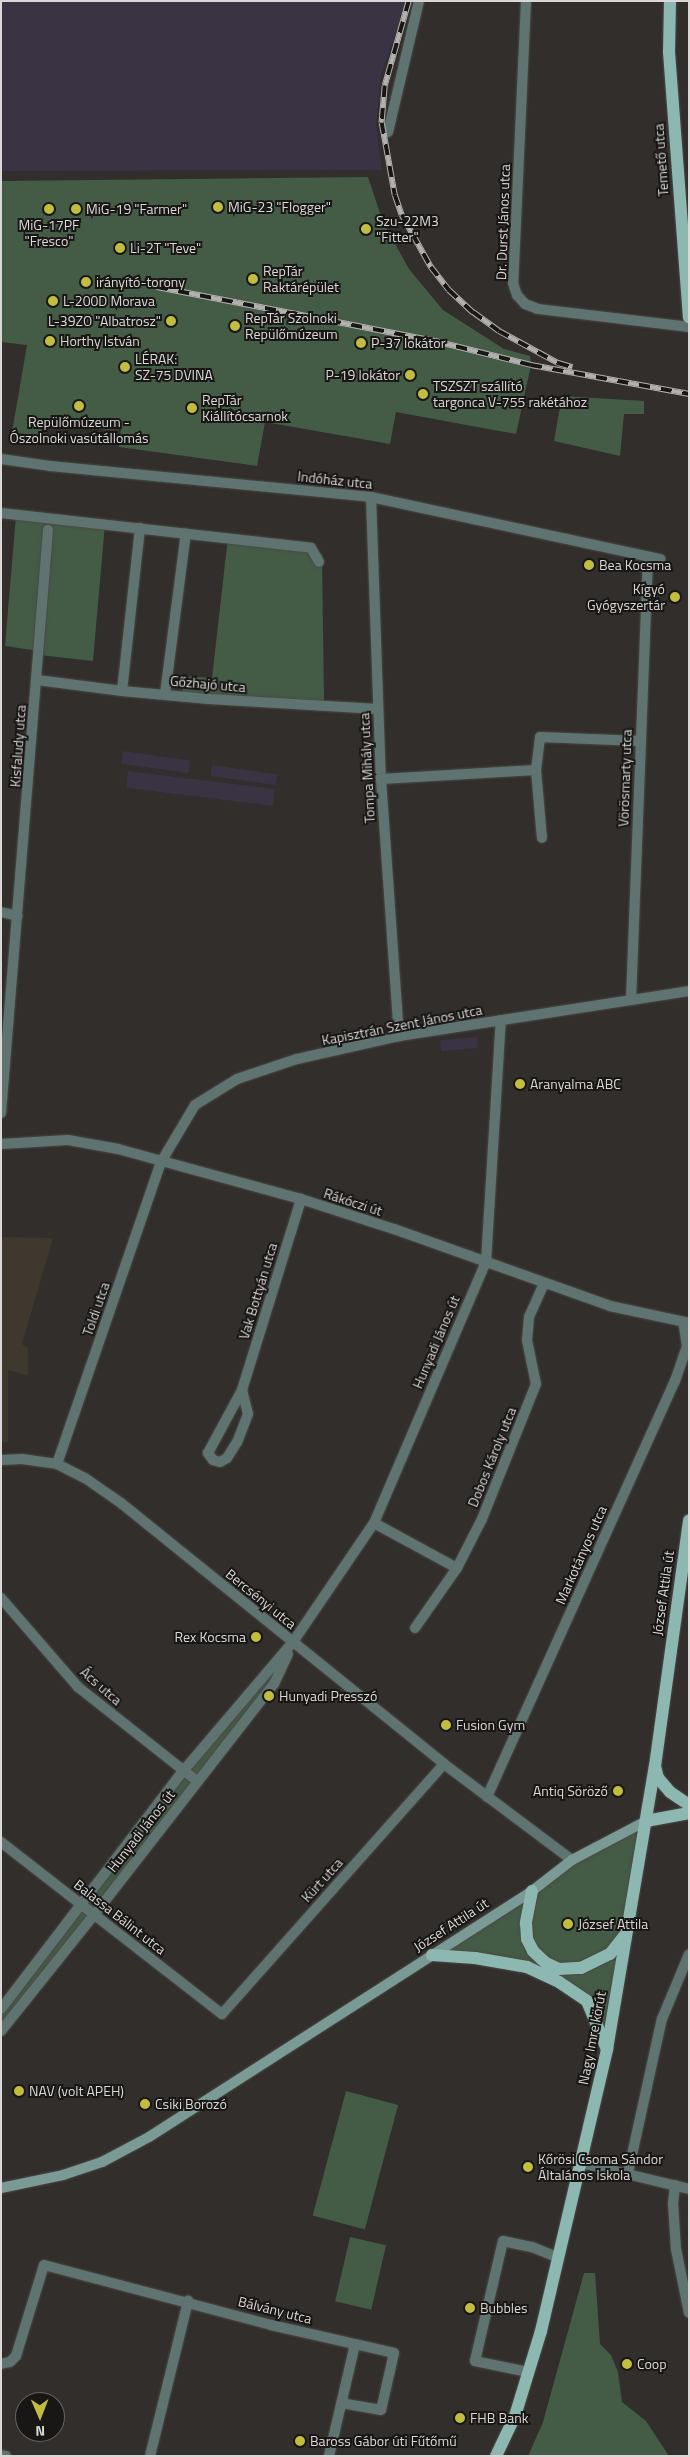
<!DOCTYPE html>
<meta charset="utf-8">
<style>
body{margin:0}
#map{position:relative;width:690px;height:2457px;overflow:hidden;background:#312e2b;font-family:"Titillium Web",sans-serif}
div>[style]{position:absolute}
.built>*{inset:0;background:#3e382e}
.industrial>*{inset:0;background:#393344;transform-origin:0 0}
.green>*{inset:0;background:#445b46;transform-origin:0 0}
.roads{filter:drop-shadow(0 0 1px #4c4946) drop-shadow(0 0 1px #4c4946)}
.street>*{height:10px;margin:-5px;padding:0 5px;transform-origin:5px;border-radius:5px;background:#5f7471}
.secondary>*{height:10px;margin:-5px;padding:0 5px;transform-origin:5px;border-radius:5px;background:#799a95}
.primary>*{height:12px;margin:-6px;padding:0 6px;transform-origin:6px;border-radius:6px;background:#8db8b2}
.rail>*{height:5.5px;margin-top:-2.75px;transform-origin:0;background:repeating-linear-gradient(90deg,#181715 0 11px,#b3b1af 0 22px);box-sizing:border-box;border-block:1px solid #b3b1af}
.dots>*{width:14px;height:14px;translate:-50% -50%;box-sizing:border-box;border:2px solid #181715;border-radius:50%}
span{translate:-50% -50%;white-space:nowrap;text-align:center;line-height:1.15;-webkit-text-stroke:4px #181715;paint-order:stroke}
.street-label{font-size:14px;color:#dad8d6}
.poi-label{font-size:14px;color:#dad8d6}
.left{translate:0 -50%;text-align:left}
.right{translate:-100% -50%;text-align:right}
.frame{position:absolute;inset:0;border:2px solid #dad8d6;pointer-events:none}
.north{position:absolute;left:15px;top:2392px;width:50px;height:50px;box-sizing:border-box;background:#181715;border:1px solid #666462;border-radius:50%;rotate:179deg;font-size:14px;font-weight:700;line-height:20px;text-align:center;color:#dad8d6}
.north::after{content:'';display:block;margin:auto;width:18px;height:22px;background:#c2bd3f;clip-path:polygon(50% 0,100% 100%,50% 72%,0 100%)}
</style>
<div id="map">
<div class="built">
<i style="clip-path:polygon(1px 1237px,53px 1238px,22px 1344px,28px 1348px,28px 1376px,8px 1370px,8px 1442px,1px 1443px)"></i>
</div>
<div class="industrial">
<i style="clip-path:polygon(1px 1px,407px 1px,381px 76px,376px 124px,382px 170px,1px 171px)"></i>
<i style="left:123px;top:751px;width:68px;height:13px;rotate:8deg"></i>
<i style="left:212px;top:765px;width:66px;height:11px;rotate:8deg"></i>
<i style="left:128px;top:771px;width:148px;height:17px;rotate:7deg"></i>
<i style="left:477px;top:1037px;width:11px;height:37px;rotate:85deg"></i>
</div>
<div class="green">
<i style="clip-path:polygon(368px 177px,383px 222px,409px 269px,443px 310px,504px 349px,530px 356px,531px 365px,516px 434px,396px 412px,390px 444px,265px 422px,257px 466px,119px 447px,121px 429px,108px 430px,44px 418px,40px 436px,12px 432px,27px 345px,1px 342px,1px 181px)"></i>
<i style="clip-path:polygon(562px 396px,644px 401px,644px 414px,624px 414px,620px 456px,554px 441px)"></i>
<i style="clip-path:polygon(16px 515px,105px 524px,93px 661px,39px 655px,39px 651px,5px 646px)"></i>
<i style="clip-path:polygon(228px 537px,322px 554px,324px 699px,318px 705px,182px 696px,184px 676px,212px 678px)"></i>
<i style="clip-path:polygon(293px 1642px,274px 1684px,1px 2031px,1px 2009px,184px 1770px)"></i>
<i style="clip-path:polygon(646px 1821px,607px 2049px,587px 2001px,527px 1967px,432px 1955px,573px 1860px)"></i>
<i style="left:346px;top:2091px;width:54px;height:129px;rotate:15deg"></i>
<i style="left:350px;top:2237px;width:37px;height:66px;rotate:13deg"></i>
<i style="clip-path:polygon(584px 2273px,595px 2273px,600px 2344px,611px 2355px,618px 2372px,622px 2402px,646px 2421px,669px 2456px,528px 2456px,543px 2422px)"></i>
</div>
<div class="roads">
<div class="street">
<i style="left:526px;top:1px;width:282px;rotate:92.6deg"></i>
<i style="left:513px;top:283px;width:13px;rotate:72deg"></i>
<i style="left:517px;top:295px;width:12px;rotate:48deg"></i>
<i style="left:525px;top:304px;width:14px;rotate:21deg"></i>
<i style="left:538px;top:309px;width:152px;rotate:6.8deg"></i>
<i style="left:388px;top:132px;width:135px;rotate:-76.7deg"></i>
<i style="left:1px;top:459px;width:49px;rotate:8.1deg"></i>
<i style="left:50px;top:466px;width:322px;rotate:5.5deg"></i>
<i style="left:371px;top:497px;width:296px;rotate:12.1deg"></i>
<i style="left:371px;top:497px;width:282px;rotate:88deg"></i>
<i style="left:381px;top:779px;width:258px;rotate:86deg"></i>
<i style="left:1px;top:513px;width:312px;rotate:6.4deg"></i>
<i style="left:311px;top:548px;width:16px;rotate:60deg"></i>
<i style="left:37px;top:680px;width:86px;rotate:7.4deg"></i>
<i style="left:122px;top:691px;width:87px;rotate:5.3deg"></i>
<i style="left:209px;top:699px;width:169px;rotate:3.4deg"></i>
<i style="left:122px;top:691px;width:164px;rotate:-83.7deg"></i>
<i style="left:165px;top:694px;width:162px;rotate:-82.6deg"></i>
<i style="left:536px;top:770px;width:68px;rotate:85deg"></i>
<i style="left:381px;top:779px;width:155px;rotate:-3.3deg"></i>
<i style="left:536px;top:770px;width:33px;rotate:-83deg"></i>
<i style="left:540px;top:737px;width:100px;rotate:2.3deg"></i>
<i style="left:1px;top:912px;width:17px;rotate:13deg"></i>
<i style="left:631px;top:1000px;width:443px;rotate:-87.8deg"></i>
<i style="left:1px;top:1113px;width:585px;rotate:-85.39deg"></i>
<i style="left:1px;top:1144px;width:67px;rotate:-3.4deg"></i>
<i style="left:68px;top:1140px;width:51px;rotate:10.2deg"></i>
<i style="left:118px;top:1149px;width:190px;rotate:15.3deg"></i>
<i style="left:301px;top:1199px;width:98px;rotate:17.9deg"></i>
<i style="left:394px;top:1229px;width:229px;rotate:19.6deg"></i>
<i style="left:610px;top:1306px;width:81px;rotate:12.1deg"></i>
<i style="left:242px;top:1390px;width:25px;rotate:76deg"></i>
<i style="left:248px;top:1414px;width:30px;rotate:111deg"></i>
<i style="left:237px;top:1442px;width:19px;rotate:122deg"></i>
<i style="left:227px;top:1458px;width:8px;rotate:150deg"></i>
<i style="left:220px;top:1462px;width:7px;rotate:-164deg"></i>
<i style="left:213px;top:1460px;width:9px;rotate:-126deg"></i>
<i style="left:208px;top:1453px;width:72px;rotate:-61.6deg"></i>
<i style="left:242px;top:1390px;width:200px;rotate:-72.8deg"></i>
<i style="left:1px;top:1460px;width:21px;rotate:-3deg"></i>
<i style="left:22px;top:1459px;width:35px;rotate:8deg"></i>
<i style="left:57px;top:1464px;width:31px;rotate:27deg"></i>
<i style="left:85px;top:1478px;width:44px;rotate:34.8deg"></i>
<i style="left:121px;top:1503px;width:415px;rotate:38.9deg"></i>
<i style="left:444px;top:1764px;width:160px;rotate:36.9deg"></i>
<i style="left:57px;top:1464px;width:319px;rotate:-71deg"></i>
<i style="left:161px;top:1162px;width:66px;rotate:-59.2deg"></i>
<i style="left:195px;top:1105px;width:49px;rotate:-31.8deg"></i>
<i style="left:237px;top:1079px;width:63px;rotate:-18.4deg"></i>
<i style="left:297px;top:1059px;width:105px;rotate:-12.7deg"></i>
<i style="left:399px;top:1036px;width:293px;rotate:-8.8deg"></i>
<i style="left:374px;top:1523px;width:94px;rotate:28.5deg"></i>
<i style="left:1px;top:1598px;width:118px;rotate:49.1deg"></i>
<i style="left:78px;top:1687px;width:152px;rotate:38.3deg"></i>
<i style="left:415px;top:1628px;width:73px;rotate:-55deg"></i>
<i style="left:457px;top:1568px;width:55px;rotate:-63deg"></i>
<i style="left:482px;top:1519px;width:145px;rotate:-68.2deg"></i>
<i style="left:536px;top:1384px;width:45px;rotate:-101.6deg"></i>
<i style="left:527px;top:1340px;width:23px;rotate:-85deg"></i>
<i style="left:529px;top:1317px;width:37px;rotate:-66deg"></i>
<i style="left:487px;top:1797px;width:457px;rotate:-65.7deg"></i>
<i style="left:675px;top:1381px;width:37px;rotate:-71deg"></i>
<i style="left:687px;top:1346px;width:24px;rotate:-99deg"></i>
<i style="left:1px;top:1842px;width:280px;rotate:37.9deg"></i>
<i style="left:222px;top:2014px;width:334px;rotate:-48.4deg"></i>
<i style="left:1px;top:2009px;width:301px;rotate:-52.6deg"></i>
<i style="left:184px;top:1770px;width:168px;rotate:-49.6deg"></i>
<i style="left:293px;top:1642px;width:144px;rotate:-55.8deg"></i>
<i style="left:374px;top:1523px;width:284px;rotate:-66.8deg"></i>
<i style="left:486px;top:1262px;width:242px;rotate:-86.5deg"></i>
<i style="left:1px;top:2031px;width:149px;rotate:-51.3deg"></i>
<i style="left:94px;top:1915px;width:293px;rotate:-52.1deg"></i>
<i style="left:274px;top:1684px;width:33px;rotate:-65deg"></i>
<i style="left:581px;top:2163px;width:111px;rotate:13.5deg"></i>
<i style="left:628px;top:2173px;width:158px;rotate:-77.6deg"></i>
<i style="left:662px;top:2019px;width:70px;rotate:-67.4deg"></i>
<i style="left:675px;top:2185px;width:18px;rotate:96deg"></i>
<i style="left:673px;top:2203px;width:46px;rotate:86.3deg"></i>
<i style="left:676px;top:2249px;width:65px;rotate:78.5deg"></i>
<i style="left:1px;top:2364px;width:9px;rotate:-13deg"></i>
<i style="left:10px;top:2362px;width:8px;rotate:-45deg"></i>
<i style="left:16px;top:2356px;width:95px;rotate:-72.9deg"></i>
<i style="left:44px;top:2265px;width:235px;rotate:14.8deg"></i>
<i style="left:271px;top:2325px;width:126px;rotate:12.8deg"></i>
<i style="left:394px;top:2353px;width:58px;rotate:102.8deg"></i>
<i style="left:381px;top:2410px;width:40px;rotate:-170deg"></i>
<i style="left:528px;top:2372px;width:54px;rotate:-168.3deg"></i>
<i style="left:475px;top:2361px;width:123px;rotate:-76.9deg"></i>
<i style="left:503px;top:2241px;width:30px;rotate:12deg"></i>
<i style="left:532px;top:2247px;width:29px;rotate:22deg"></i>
<i style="left:1px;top:2455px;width:5px;rotate:11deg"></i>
<i style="left:150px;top:2456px;width:160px;rotate:-76.2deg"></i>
<i style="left:329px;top:2456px;width:115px;rotate:-76.9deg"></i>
</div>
<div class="secondary">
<i style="left:1px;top:2188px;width:63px;rotate:-11.8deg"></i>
<i style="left:63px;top:2175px;width:41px;rotate:-18.4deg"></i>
<i style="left:102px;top:2162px;width:53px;rotate:-28deg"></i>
<i style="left:149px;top:2137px;width:455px;rotate:-32.7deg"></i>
<i style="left:532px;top:1891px;width:51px;rotate:-37.8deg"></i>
<i style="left:572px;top:1860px;width:84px;rotate:-27.8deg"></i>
</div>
<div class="primary">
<i style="left:670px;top:1px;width:51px;rotate:91.1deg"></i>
<i style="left:669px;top:52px;width:266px;rotate:85.7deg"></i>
<i style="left:655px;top:1766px;width:12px;rotate:76deg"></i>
<i style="left:658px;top:1778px;width:18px;rotate:49deg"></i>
<i style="left:670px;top:1792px;width:23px;rotate:34deg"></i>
<i style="left:646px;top:1821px;width:44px;rotate:-10.5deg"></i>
<i style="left:532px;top:1891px;width:33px;rotate:101deg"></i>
<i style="left:526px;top:1923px;width:16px;rotate:86deg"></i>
<i style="left:527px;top:1939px;width:13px;rotate:63deg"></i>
<i style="left:533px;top:1951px;width:18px;rotate:43deg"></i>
<i style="left:546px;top:1963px;width:14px;rotate:25deg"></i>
<i style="left:559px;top:1969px;width:22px;rotate:-3deg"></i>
<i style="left:581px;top:1968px;width:32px;rotate:-26deg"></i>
<i style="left:610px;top:1954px;width:23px;rotate:-52deg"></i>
<i style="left:432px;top:1955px;width:43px;rotate:4deg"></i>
<i style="left:475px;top:1958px;width:53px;rotate:9.8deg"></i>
<i style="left:527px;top:1967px;width:35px;rotate:25deg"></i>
<i style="left:559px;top:1982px;width:34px;rotate:34deg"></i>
<i style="left:587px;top:2001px;width:50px;rotate:67.6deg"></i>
<i style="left:496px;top:2456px;width:44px;rotate:-64.6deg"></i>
<i style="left:515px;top:2416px;width:89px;rotate:-73deg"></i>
<i style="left:541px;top:2331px;width:290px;rotate:-76.8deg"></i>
<i style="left:607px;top:2049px;width:287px;rotate:-80.4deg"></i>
<i style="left:655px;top:1766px;width:248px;rotate:-82.1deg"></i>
</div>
</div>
<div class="rail">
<i style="left:409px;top:1px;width:88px;rotate:105.8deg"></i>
<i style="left:385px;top:86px;width:37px;rotate:95deg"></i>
<i style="left:382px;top:123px;width:73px;rotate:79.8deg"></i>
<i style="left:395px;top:195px;width:21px;rotate:71deg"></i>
<i style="left:402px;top:215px;width:60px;rotate:60.9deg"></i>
<i style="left:431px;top:267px;width:29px;rotate:52deg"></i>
<i style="left:449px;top:290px;width:33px;rotate:43deg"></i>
<i style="left:473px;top:312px;width:32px;rotate:36deg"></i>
<i style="left:499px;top:331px;width:67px;rotate:28.5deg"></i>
<i style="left:558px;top:363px;width:15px;rotate:16deg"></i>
<i style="left:157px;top:287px;width:283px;rotate:11deg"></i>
<i style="left:435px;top:341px;width:99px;rotate:14deg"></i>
<i style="left:531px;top:365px;width:161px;rotate:10.4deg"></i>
</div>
<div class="dots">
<i style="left:218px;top:207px;background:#c2bd3f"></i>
<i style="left:49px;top:209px;background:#c2bd3f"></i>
<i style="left:76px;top:209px;background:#c2bd3f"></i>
<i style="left:366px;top:229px;background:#c2bd3f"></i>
<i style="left:120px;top:248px;background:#c2bd3f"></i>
<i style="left:253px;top:279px;background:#c2bd3f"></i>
<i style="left:86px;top:282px;background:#c2bd3f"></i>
<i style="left:53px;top:301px;background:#c2bd3f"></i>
<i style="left:171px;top:321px;background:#c2bd3f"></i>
<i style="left:235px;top:326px;background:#c2bd3f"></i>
<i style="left:50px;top:341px;background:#c2bd3f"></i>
<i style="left:361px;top:343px;background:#c2bd3f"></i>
<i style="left:125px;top:367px;background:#c2bd3f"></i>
<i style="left:410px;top:375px;background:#c2bd3f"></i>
<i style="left:423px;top:394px;background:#c2bd3f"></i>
<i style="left:79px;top:406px;background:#c2bd3f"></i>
<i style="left:192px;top:408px;background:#c2bd3f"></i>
<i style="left:589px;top:565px;background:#c2bd3f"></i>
<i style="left:675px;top:597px;background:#c2bd3f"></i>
<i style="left:520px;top:1084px;background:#c2bd3f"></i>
<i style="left:256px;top:1637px;background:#c2bd3f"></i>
<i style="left:269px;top:1696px;background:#c2bd3f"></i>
<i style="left:446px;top:1725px;background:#c2bd3f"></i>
<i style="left:618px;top:1791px;background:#c2bd3f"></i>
<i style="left:568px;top:1924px;background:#c2bd3f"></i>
<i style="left:19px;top:2091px;background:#c2bd3f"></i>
<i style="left:145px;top:2104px;background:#c2bd3f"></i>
<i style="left:528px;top:2167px;background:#c2bd3f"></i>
<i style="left:470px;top:2308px;background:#c2bd3f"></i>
<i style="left:627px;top:2364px;background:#c2bd3f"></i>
<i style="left:460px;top:2418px;background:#c2bd3f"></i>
<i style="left:300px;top:2441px;background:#c2bd3f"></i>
</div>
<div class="street-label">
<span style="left:661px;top:160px;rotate:-94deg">Temető utca</span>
<span style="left:503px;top:222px;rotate:-88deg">Dr. Durst János utca</span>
<span style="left:335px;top:480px;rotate:6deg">Indóház utca</span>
<span style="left:208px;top:684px;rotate:5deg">Gőzhajó utca</span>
<span style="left:18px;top:746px;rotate:-86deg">Kisfaludy utca</span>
<span style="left:367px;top:768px;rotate:-93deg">Tompa Mihály utca</span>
<span style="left:625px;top:778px;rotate:-88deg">Vörösmarty utca</span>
<span style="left:402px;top:1025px;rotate:-11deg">Kapisztrán Szent János utca</span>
<span style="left:353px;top:1202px;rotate:18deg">Rákóczi út</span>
<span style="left:258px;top:1291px;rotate:-73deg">Vak Bottyán utca</span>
<span style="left:96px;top:1309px;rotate:-71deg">Toldi utca</span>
<span style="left:436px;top:1342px;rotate:-67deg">Hunyadi János út</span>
<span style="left:492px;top:1457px;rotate:-68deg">Dobos Károly utca</span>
<span style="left:581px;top:1555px;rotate:-66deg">Markotányos utca</span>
<span style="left:663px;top:1593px;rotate:-82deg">József Attila út</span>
<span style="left:261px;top:1599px;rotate:39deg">Bercsényi utca</span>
<span style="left:101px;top:1686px;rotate:41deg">Ács utca</span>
<span style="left:141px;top:1831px;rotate:-52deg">Hunyadi János út</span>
<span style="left:322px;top:1880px;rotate:-48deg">Kürt utca</span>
<span style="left:120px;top:1917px;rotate:38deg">Balassa Bálint utca</span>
<span style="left:451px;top:1925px;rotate:-33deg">József Attila út</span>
<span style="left:592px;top:2038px;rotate:-79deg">Nagy Imre körút</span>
<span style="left:275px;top:2310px;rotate:14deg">Bálvány utca</span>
</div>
<div class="poi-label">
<span class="left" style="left:228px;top:207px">MiG-23 "Flogger"</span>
<span class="left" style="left:86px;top:209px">MiG-19 "Farmer"</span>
<span class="left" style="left:376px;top:229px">Szu-22M3<br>"Fitter"</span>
<span style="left:49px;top:233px">MiG-17PF<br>"Fresco"</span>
<span class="left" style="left:130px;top:248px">Li-2T "Teve"</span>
<span class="left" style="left:263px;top:279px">RepTár<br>Raktárépület</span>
<span class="left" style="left:96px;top:282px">irányító-torony</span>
<span class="left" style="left:63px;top:301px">L-200D Morava</span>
<span class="left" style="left:245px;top:326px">RepTár Szolnoki<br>Repülőmúzeum</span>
<span class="right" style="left:161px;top:321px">L-39ZO "Albatrosz"</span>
<span class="left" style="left:60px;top:341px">Horthy István</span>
<span class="left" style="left:371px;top:343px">P-37 lokátor</span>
<span class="left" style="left:135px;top:367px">LÉRAK:<br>SZ-75 DVINA</span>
<span class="right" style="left:400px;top:375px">P-19 lokátor</span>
<span class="left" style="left:433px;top:394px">TSZSZT szállító<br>targonca V-755 rakétához</span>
<span class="left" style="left:202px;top:408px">RepTár<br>Kiállítócsarnok</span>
<span style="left:79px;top:430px">Repülőmúzeum -<br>Ószolnoki vasútállomás</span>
<span class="left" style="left:599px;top:565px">Bea Kocsma</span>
<span class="right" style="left:665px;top:597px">Kígyó<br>Gyógyszertár</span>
<span class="left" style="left:530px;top:1084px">Aranyalma ABC</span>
<span class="right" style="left:246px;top:1637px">Rex Kocsma</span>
<span class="left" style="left:279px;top:1696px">Hunyadi Presszó</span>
<span class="left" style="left:456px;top:1725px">Fusion Gym</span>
<span class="right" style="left:608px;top:1791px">Antiq Söröző</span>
<span class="left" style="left:578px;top:1924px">József Attila</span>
<span class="left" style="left:29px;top:2091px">NAV (volt APEH)</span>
<span class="left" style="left:155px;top:2104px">Csiki Borozó</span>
<span class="left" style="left:538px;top:2167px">Kőrösi Csoma Sándor<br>Általános Iskola</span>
<span class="left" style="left:480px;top:2308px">Bubbles</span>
<span class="left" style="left:637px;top:2364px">Coop</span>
<span class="left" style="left:470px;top:2418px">FHB Bank</span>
<span class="left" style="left:310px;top:2441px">Baross Gábor úti Fűtőmű</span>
</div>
<div class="frame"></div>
<div class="north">N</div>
</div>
